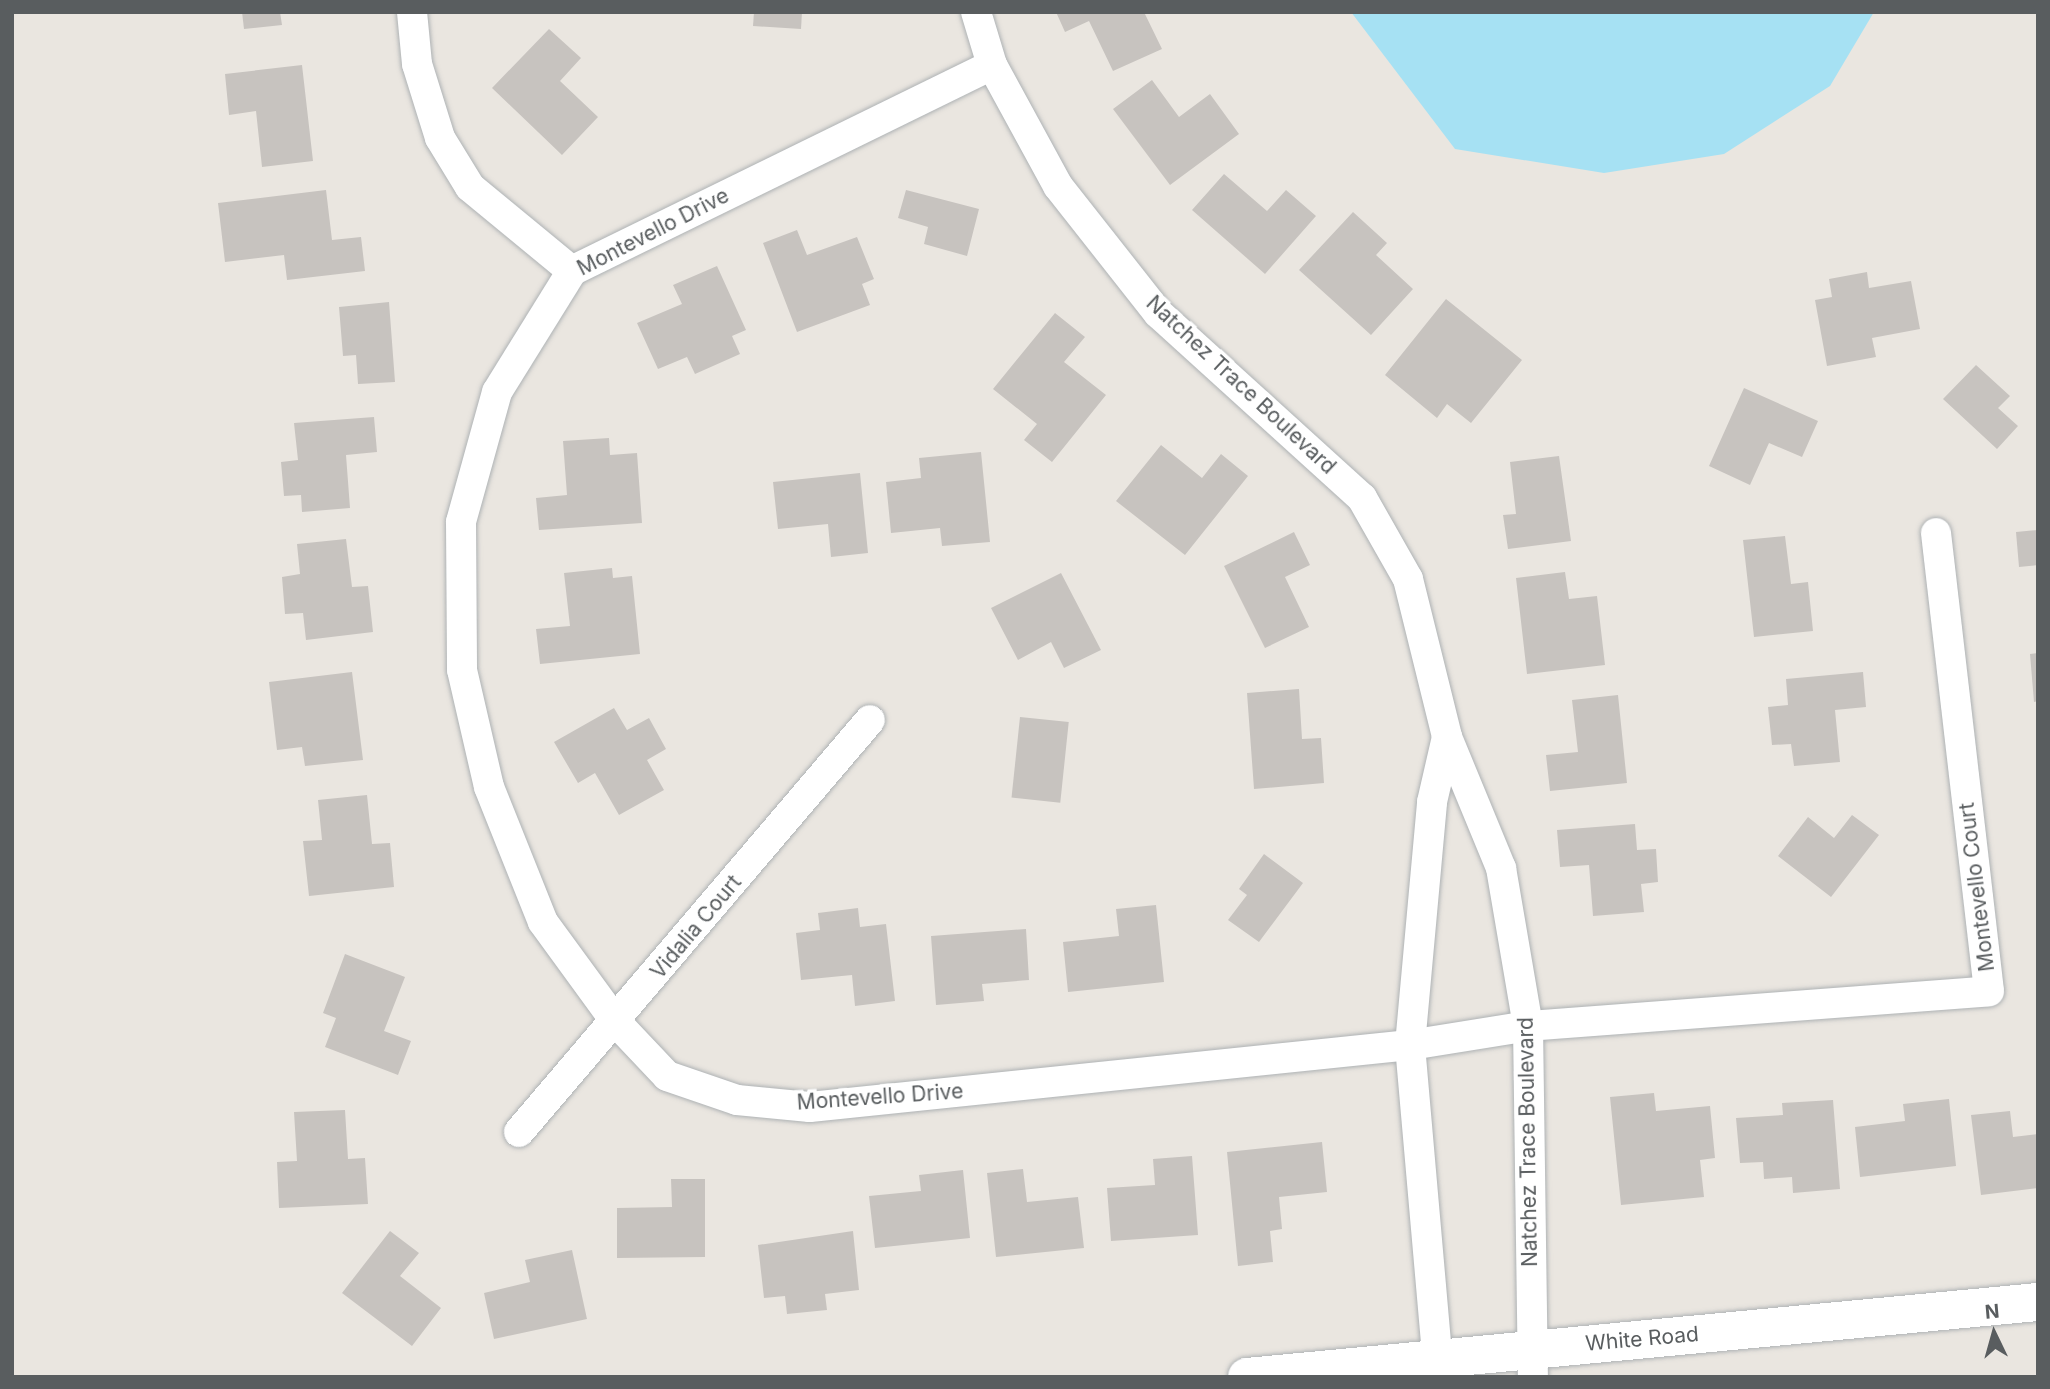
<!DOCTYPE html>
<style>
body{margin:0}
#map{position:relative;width:2050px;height:1389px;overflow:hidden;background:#eae6e0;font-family:Inter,sans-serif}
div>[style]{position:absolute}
.water>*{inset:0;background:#a6e1f3}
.building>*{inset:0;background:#c7c3bf;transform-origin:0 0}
.roads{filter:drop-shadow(0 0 2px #aeb2b4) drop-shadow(0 0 2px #aeb2b4)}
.street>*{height:30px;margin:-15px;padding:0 15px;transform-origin:15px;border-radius:15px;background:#fff}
.secondary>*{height:38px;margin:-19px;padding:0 19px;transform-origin:19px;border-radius:19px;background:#fff}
span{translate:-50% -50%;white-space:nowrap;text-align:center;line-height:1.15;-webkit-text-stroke:7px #fff;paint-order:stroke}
.street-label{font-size:21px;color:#595d5f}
.frame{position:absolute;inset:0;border:14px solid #595d5f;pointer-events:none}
.north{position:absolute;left:1959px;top:1298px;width:70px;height:70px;-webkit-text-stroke:5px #fff;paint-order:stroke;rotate:355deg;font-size:19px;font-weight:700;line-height:28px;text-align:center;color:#595d5f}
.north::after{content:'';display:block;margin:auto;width:24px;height:32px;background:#595d5f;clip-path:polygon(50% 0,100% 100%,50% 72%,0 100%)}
</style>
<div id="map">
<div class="water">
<i style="clip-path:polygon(1351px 12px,1874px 12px,1830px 86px,1724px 154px,1604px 173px,1455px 149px)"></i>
</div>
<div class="building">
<i style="clip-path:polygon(242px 12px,280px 12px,282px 25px,244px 29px)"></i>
<i style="clip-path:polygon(754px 12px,802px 12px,801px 29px,753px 26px)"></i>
<i style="clip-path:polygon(1056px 12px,1144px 12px,1162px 49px,1113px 71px,1089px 21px,1065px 32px)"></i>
<i style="clip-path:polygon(549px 29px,581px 58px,560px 81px,598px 117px,562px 155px,492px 88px)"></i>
<i style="clip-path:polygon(302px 65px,313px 161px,262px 167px,256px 111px,229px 115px,225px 74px)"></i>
<i style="clip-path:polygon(1152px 80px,1179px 117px,1210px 94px,1239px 134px,1170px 185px,1113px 109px)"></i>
<i style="clip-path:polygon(1224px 174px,1267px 211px,1286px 190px,1316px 216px,1265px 274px,1192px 210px)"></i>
<i style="clip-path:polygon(326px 190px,332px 240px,361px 237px,365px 271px,287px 280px,284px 255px,225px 262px,218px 203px)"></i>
<i style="clip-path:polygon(906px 190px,979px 209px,967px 256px,924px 244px,928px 227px,898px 218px)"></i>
<i style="clip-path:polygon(1353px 212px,1387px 243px,1376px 255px,1413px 289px,1371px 335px,1299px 270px)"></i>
<i style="clip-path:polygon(797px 230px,807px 255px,857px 237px,874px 279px,862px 284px,870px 305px,797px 332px,763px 243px)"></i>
<i style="clip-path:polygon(717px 266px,746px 330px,732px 336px,740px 354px,695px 374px,687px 357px,658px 369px,637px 323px,682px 304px,673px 285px)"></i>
<i style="clip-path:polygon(1867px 272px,1869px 288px,1911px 281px,1920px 329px,1872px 338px,1876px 357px,1827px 366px,1815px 300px,1832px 297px,1829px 279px)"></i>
<i style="clip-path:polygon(1446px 299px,1522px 360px,1471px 423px,1447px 404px,1437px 418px,1385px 375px)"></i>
<i style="clip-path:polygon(389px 302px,395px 382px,358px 384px,356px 355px,343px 356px,339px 307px)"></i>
<i style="clip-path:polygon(1055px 313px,1085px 337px,1064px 362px,1106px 395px,1052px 462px,1024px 440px,1037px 424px,993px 389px)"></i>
<i style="clip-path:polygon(1976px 365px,2010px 396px,1998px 408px,2018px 426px,1997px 449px,1943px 399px)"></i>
<i style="clip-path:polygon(1744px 388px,1818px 421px,1802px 457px,1769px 443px,1750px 485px,1709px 466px)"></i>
<i style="clip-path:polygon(374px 417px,377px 452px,346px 455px,350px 508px,302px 512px,301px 495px,284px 496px,281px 462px,298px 460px,294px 423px)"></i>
<i style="clip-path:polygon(609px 438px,610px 455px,637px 453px,642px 523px,539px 530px,536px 498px,567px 495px,563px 441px)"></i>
<i style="clip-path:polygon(1161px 445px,1202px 478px,1221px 454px,1248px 476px,1185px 555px,1116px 501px)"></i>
<i style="clip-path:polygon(981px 452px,990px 542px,942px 546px,940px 528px,891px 533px,886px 482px,921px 478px,919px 458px)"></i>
<i style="clip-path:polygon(1559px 456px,1571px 541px,1508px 549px,1503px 515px,1516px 514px,1510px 462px)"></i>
<i style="clip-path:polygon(860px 473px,868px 553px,831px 557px,828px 524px,778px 529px,773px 482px)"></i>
<i style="clip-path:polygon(2038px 530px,2038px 565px,2019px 567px,2016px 532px)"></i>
<i style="clip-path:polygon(1294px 532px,1310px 565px,1285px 577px,1309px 627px,1265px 648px,1224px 566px)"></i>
<i style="clip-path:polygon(1785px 536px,1791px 584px,1808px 582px,1813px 631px,1754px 637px,1743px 540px)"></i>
<i style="clip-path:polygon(346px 539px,352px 587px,368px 586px,373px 632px,306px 640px,303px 613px,285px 614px,282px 577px,300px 574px,297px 544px)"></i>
<i style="clip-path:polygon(612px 568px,613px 578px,632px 576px,640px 654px,540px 664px,536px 629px,570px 626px,564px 573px)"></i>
<i style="clip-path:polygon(1565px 572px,1569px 599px,1597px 596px,1605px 665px,1527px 674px,1516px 578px)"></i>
<i style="clip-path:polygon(1061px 573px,1101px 650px,1064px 668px,1051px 642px,1018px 660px,991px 608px)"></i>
<i style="clip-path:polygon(2038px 653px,2038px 701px,2034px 702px,2030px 654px)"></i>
<i style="clip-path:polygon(352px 672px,363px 760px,305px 766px,302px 747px,277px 750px,269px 682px)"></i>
<i style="clip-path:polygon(1863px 672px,1866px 707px,1835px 710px,1840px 762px,1794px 766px,1791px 744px,1772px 745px,1768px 707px,1788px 705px,1786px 679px)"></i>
<i style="clip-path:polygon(1299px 689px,1302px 739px,1321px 738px,1324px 783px,1254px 789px,1247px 693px)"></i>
<i style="clip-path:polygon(1618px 695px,1627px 783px,1550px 791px,1546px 755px,1578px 752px,1572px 700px)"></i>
<i style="clip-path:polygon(614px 708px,627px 730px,649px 718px,666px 749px,647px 760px,664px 790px,619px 815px,595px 773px,578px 783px,554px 742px)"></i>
<i style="left:1020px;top:717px;width:49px;height:81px;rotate:6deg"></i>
<i style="clip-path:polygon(367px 795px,372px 844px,390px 843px,394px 887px,309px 896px,303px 841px,322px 840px,318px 800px)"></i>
<i style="clip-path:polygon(1852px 815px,1879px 835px,1831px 897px,1778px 856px,1808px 817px,1834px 838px)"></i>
<i style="clip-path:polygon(1635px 824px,1637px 850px,1656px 849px,1658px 882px,1641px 884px,1644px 912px,1593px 916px,1589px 865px,1560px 867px,1557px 830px)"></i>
<i style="clip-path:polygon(1264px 854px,1303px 883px,1259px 942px,1228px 920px,1247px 895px,1239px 889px)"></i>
<i style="clip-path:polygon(1156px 905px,1164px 982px,1068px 992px,1063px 942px,1119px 936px,1116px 909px)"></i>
<i style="clip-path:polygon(858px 908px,860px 927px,886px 924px,895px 1001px,855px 1006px,852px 975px,801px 980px,796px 933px,820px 930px,818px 913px)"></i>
<i style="clip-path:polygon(1026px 929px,1029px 980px,982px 984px,984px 1001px,936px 1005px,931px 936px)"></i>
<i style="clip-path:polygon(345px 954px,405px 977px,384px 1031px,411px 1041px,398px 1075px,325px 1047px,336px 1018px,323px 1013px)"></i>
<i style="clip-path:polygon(1654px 1093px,1656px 1111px,1710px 1106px,1715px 1158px,1700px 1160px,1704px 1197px,1621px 1205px,1610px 1097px)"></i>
<i style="clip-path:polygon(1949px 1099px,1956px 1166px,1860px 1177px,1855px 1127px,1905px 1121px,1903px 1104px)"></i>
<i style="clip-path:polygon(1833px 1100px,1840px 1189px,1793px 1193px,1792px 1177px,1764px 1179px,1763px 1162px,1740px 1163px,1736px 1118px,1783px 1115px,1782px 1103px)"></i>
<i style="clip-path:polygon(345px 1110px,348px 1159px,365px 1158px,368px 1204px,279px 1208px,277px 1162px,297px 1161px,294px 1112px)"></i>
<i style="clip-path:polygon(2010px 1111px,2013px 1137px,2038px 1134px,2038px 1188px,1981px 1195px,1971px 1115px)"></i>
<i style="clip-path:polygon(1322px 1142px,1327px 1192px,1279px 1197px,1282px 1229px,1270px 1231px,1273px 1262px,1238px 1266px,1227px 1152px)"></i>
<i style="clip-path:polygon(1192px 1156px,1198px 1235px,1111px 1241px,1107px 1188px,1155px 1185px,1153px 1159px)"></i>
<i style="clip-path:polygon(1023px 1169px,1027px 1202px,1078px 1197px,1084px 1248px,996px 1257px,987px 1173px)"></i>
<i style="clip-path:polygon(963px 1170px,970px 1238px,875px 1248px,869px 1196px,921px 1191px,919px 1175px)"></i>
<i style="clip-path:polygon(671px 1179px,705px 1179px,705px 1257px,617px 1258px,617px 1208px,672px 1207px)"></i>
<i style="clip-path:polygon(390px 1231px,419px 1253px,400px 1276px,441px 1308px,412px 1346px,342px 1293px)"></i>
<i style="clip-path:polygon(853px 1231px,859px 1290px,825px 1294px,827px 1310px,787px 1314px,785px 1296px,764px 1298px,758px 1245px)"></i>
<i style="clip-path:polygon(572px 1250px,587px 1319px,494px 1339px,484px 1293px,530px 1282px,525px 1260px)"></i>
</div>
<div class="roads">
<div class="street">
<i style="left:412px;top:12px;width:52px;rotate:84.5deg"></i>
<i style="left:417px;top:64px;width:77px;rotate:72.7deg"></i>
<i style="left:440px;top:138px;width:57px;rotate:58.5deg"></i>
<i style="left:470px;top:187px;width:132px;rotate:39.5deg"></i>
<i style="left:976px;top:12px;width:55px;rotate:73.2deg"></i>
<i style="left:992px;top:65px;width:138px;rotate:61.4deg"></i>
<i style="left:1058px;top:186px;width:162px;rotate:51.8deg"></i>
<i style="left:1158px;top:313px;width:275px;rotate:42.2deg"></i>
<i style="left:1362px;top:498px;width:93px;rotate:60.4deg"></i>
<i style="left:1408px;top:579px;width:163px;rotate:76.1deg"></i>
<i style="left:1447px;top:737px;width:142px;rotate:67.6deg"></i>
<i style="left:1501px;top:868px;width:160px;rotate:80.3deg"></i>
<i style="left:1528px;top:1026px;width:351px;rotate:89.2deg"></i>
<i style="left:992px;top:65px;width:468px;rotate:153.9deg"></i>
<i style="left:572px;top:271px;width:142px;rotate:121.8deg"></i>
<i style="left:497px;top:392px;width:135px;rotate:105.5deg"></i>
<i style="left:461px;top:522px;width:148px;rotate:89.6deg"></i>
<i style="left:462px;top:670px;width:120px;rotate:77deg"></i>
<i style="left:489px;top:787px;width:145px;rotate:68.2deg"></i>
<i style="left:543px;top:922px;width:124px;rotate:53.9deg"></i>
<i style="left:616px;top:1022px;width:74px;rotate:46.6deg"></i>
<i style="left:667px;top:1076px;width:74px;rotate:18.9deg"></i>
<i style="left:737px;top:1100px;width:73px;rotate:5.5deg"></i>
<i style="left:810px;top:1107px;width:603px;rotate:-5.9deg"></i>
<i style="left:1410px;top:1045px;width:120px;rotate:-9.1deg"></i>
<i style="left:1528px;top:1026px;width:462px;rotate:-4.3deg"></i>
<i style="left:1989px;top:991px;width:461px;rotate:-96.6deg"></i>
<i style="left:519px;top:1132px;width:541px;rotate:-49.57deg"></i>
<i style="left:1439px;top:1377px;width:333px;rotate:-95deg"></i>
<i style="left:1410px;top:1045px;width:244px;rotate:-84.8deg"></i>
<i style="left:1432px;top:802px;width:67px;rotate:-77deg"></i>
</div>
<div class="secondary">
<i style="left:1247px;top:1377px;width:795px;rotate:-5.42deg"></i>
</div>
</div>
<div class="street-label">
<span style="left:653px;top:232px;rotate:-27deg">Montevello Drive</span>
<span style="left:1241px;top:385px;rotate:43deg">Natchez Trace Boulevard</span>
<span style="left:1977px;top:887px;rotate:-97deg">Montevello Court</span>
<span style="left:696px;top:927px;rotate:-50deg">Vidalia Court</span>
<span style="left:880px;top:1097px;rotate:-4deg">Montevello Drive</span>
<span style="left:1528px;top:1142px;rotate:-91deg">Natchez Trace Boulevard</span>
<span style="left:1642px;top:1339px;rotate:-5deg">White Road</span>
</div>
<div class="frame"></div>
<div class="north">N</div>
</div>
